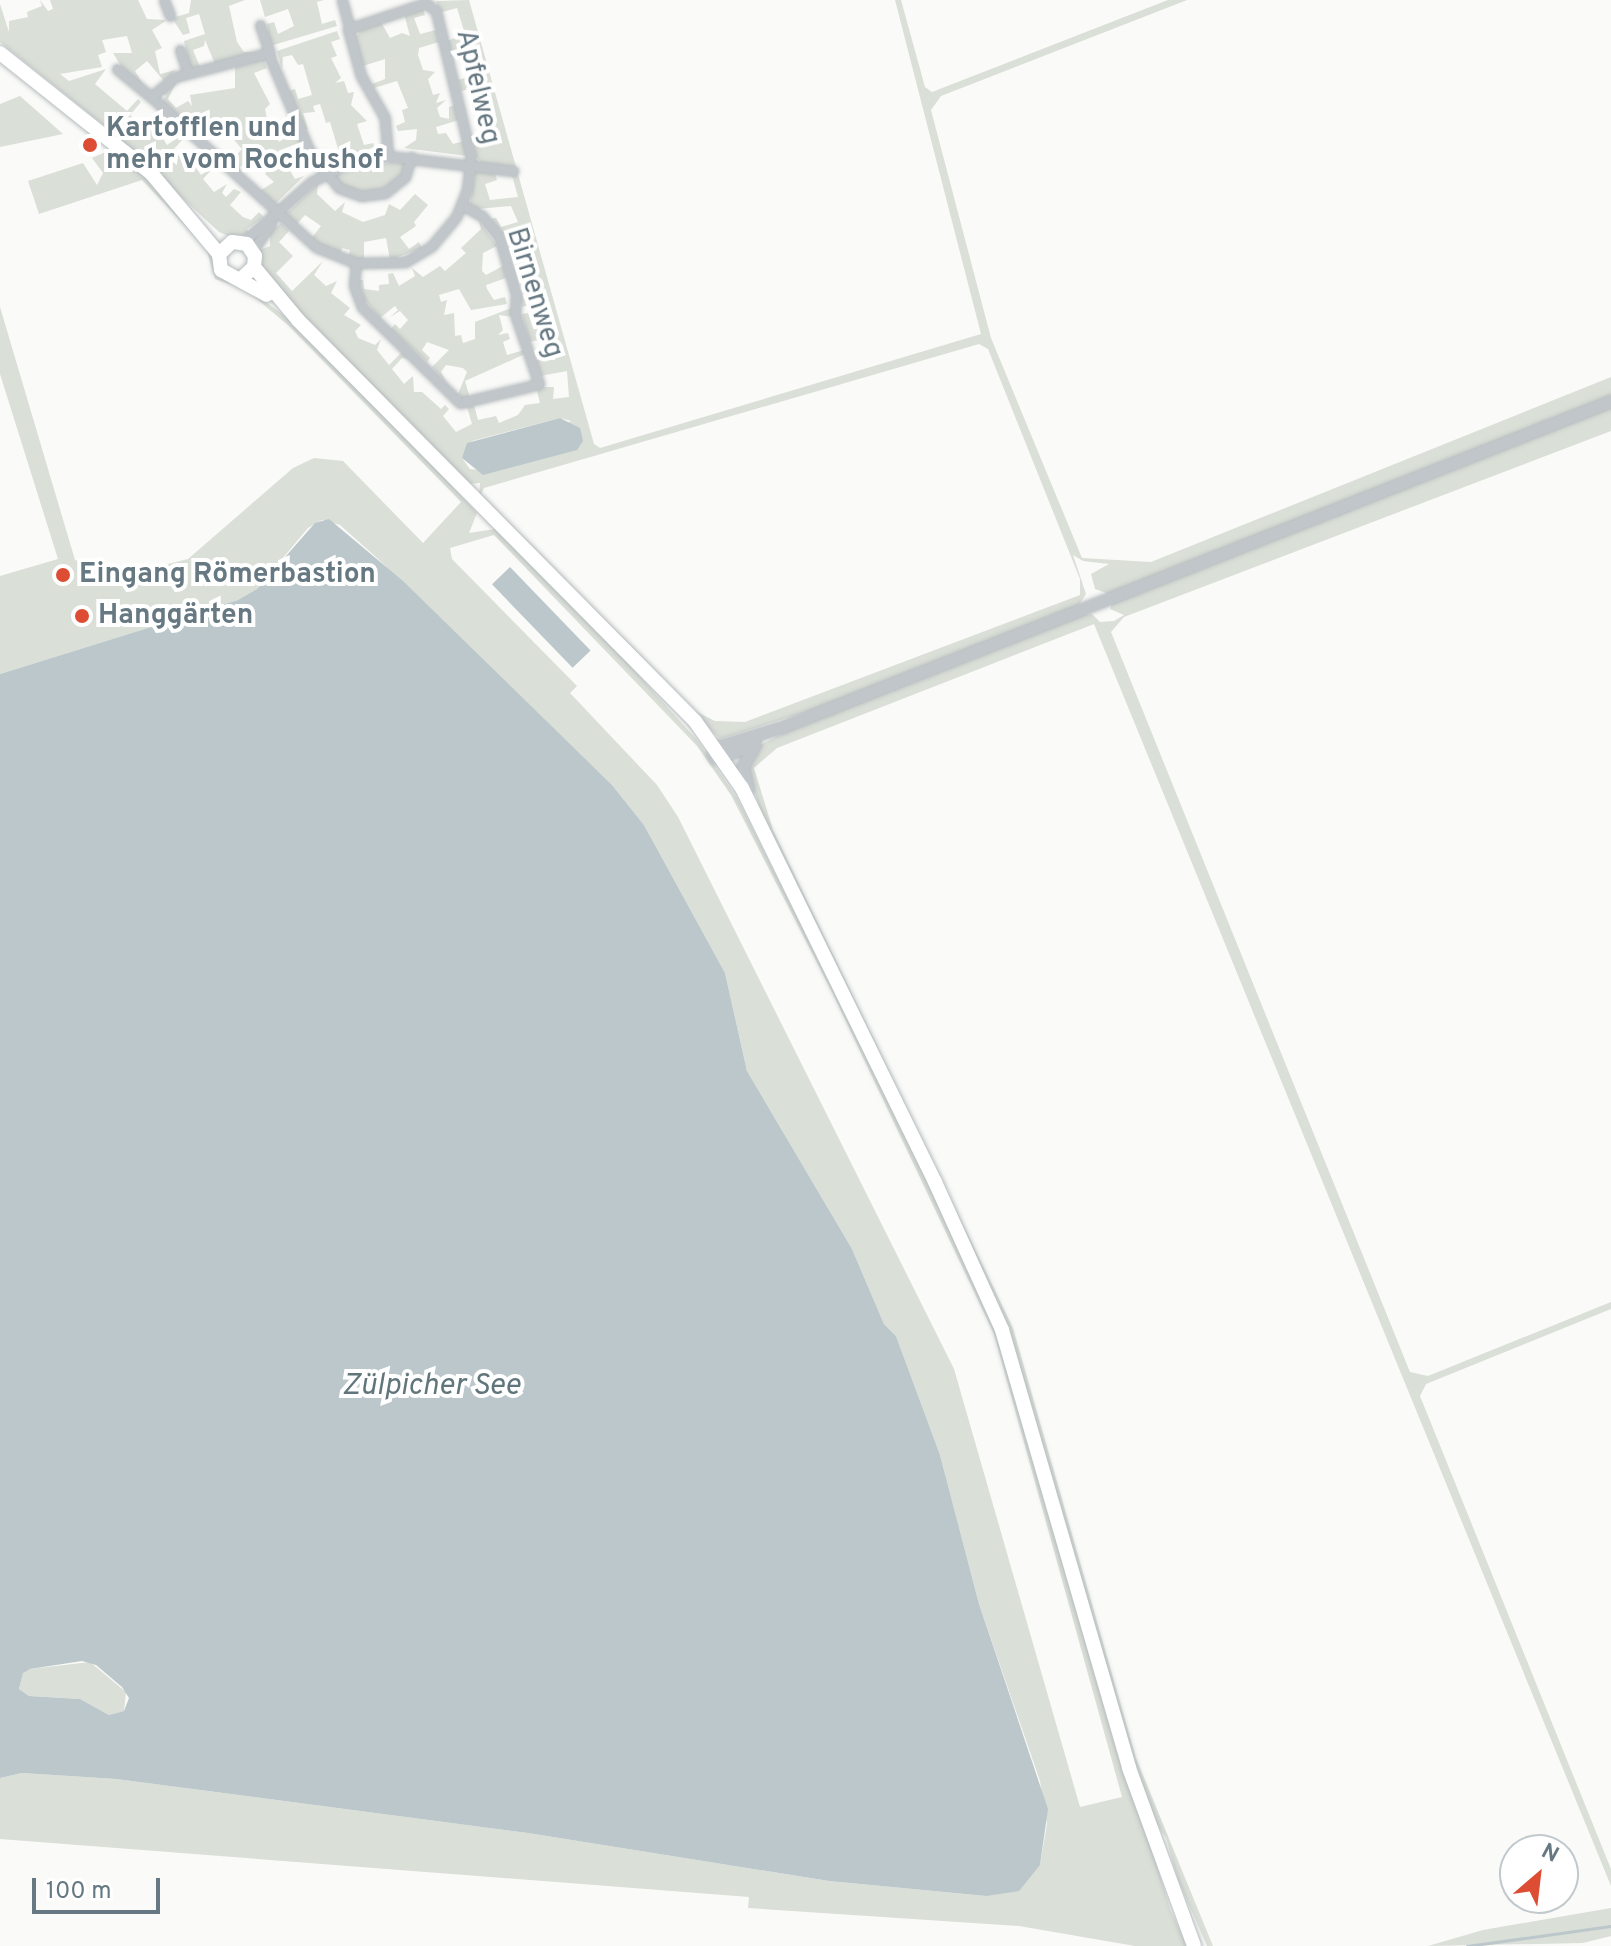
<!DOCTYPE html>
<meta charset="utf-8">
<style>
body{margin:0}
#map{position:relative;width:1611px;height:1946px;overflow:hidden;background:#fafaf8;font-family:Overpass,sans-serif}
div>[style]{position:absolute}
.green>*{inset:0;background:#dadfd7}
.water>*{inset:0;background:#bbc7cb;transform-origin:0 0}
.stream>*{height:3px;margin:-1.5px;padding:0 1.5px;transform-origin:1.5px;border-radius:1.5px;background:#bbc7cb}
.roads{filter:drop-shadow(0 0 2px #b5bbbe) drop-shadow(0 0 2px #b5bbbe)}
.minor>*{height:9px;margin:-4.5px;padding:0 4.5px;transform-origin:4.5px;border-radius:4.5px;background:#c1c6ca}
.tertiary>*{height:11px;margin:-5.5px;padding:0 5.5px;transform-origin:5.5px;border-radius:5.5px;background:#c1c6ca}
.primary>*{height:14px;margin:-7px;padding:0 7px;transform-origin:7px;border-radius:7px;background:#fff}
.dots>*{width:22px;height:22px;translate:-50% -50%;box-sizing:border-box;border:4px solid #fff;border-radius:50%}
span{translate:-50% -50%;white-space:nowrap;text-align:center;line-height:1.15;-webkit-text-stroke:8px #fff;paint-order:stroke}
.street-label{font-size:28px;color:#667882}
.poi-label{font-size:28px;color:#667882;font-weight:700}
.left{translate:0 -50%;text-align:left}
.water-label{font-size:30px;color:#60767b;font-style:italic}
.north{position:absolute;left:1499px;top:1834px;width:80px;height:80px;box-sizing:border-box;background:#fff;border:2px solid #c2c9cd;border-radius:50%;rotate:28deg;font-size:22px;font-weight:700;line-height:32px;text-align:center;color:#667882}
.north::after{content:'';display:block;margin:auto;width:28px;height:36px;background:#dd4d34;clip-path:polygon(50% 0,100% 100%,50% 72%,0 100%)}
.scale{position:absolute;left:32px;top:1878px;width:128px;height:36px;box-sizing:border-box;border:4px solid #667882;border-top:0;padding-left:10px;font-size:24px;line-height:28px;white-space:nowrap;color:#667882;-webkit-text-stroke:6px #fff;paint-order:stroke}
</style>
<div id="map">
<div class="green">
<i style="clip-path:polygon(40px 0,48px 11px,53px 9px,50px 0,138px 0,147px 19px,167px 20px,152px 30px,162px 48px,155px 51px,160px 74px,176px 70px,164px 81px,147px 61px,135px 71px,144px 86px,127px 76px,113px 53px,132px 53px,127px 36px,102px 40px,106px 52px,98px 55px,102px 67px,60px 74px,69px 81px,106px 69px,95px 84px,127px 111px,138px 99px,141px 102px,130px 115px,145px 127px,159px 119px,163px 122px,157px 129px,167px 145px,185px 133px,196px 142px,184px 138px,173px 150px,185px 161px,189px 158px,201px 175px,214px 167px,203px 179px,214px 192px,227px 184px,222px 193px,226px 197px,234px 189px,241px 192px,230px 205px,243px 217px,251px 220px,259px 212px,264px 217px,247px 229px,249px 234px,231px 237px,219px 232px,101px 123px,0 42px,0 4px,9px 32px,9px 21px,28px 17px,27px 12px,42px 6px)"></i>
<i style="clip-path:polygon(191px 0,245px 0,229px 6px,237px 42px,244px 52px,254px 52px,215px 64px,205px 40px,204px 46px,193px 50px,200px 67px,190px 68px,184px 41px,205px 34px,199px 14px,186px 18px,190px 33px,183px 35px,172px 18px,189px 13px)"></i>
<i style="clip-path:polygon(260px 0,324px 0,317px 2px,322px 24px,335px 20px,337px 26px,270px 46px,267px 24px,274px 22px,278px 34px,294px 26px,288px 9px,265px 17px)"></i>
<i style="clip-path:polygon(evenodd,469px 0,594px 444px,600px 448px,981px 334px,895px 0,901px 0,925px 87px,932px 92px,1168px 0,1187px 0,941px 96px,931px 110px,991px 338px,1082px 558px,1151px 562px,1611px 377px,1611px 396px,1109px 594px,1095px 589px,1091px 574px,1109px 564px,1083px 561px,1073px 555px,1086px 594px,1079px 605px,825px 706px,720px 739px,479px 495px,480px 483px,469px 484px,264px 278px,260px 250px,270px 246px,270px 233px,281px 223px,289px 231px,279px 242px,293px 256px,276px 273px,292px 291px,323px 261px,314px 275px,326px 286px,337px 281px,331px 293px,350px 308px,344px 315px,361px 325px,355px 331px,358px 338px,375px 345px,381px 339px,377px 350px,389px 365px,402px 352px,409px 359px,402px 358px,392px 369px,404px 384px,413px 376px,414px 392px,422px 392px,441px 409px,445px 405px,449px 409px,443px 416px,456px 432px,472px 424px,467px 407px,474px 405px,478px 420px,496px 416px,499px 423px,518px 415px,525px 405px,540px 403px,536px 387px,554px 387px,553px 399px,569px 397px,567px 371px,540px 376px,535px 360px,555px 360px,555px 353px,546px 338px,530px 342px,522px 314px,528px 313px,533px 328px,544px 325px,540px 311px,545px 309px,543px 301px,522px 307px,515px 281px,524px 299px,540px 294px,531px 266px,516px 270px,512px 258px,524px 254px,520px 240px,513px 240px,521px 238px,519px 231px,501px 235px,490px 219px,496px 218px,501px 227px,518px 222px,511px 206px,477px 209px,470px 205px,475px 172px,486px 169px,494px 170px,497px 180px,485px 184px,490px 200px,518px 197px,510px 168px,481px 163px,476px 156px,473px 142px,492px 139px,489px 115px,483px 112px,488px 110px,478px 87px,461px 91px,458px 80px,471px 76px,465px 66px,476px 60px,469px 50px,450px 53px,447px 41px,465px 34px,457px 8px,439px 13px,436px 1px,469px 0,979px 344px,988px 349px,1080px 579px,1080px 595px,745px 722px,715px 721px,695px 711px,481px 494px,484px 488px,979px 344px,469px 0,560px 418px,571px 421px,478px 470px,470px 469px,462px 458px,472px 441px,560px 418px)"></i>
<i style="clip-path:polygon(423px 9px,425px 15px,414px 18px,420px 34px,436px 30px,439px 42px,419px 48px,418px 55px,423px 70px,435px 72px,428px 79px,433px 95px,440px 93px,436px 103px,446px 100px,437px 108px,440px 117px,449px 119px,449px 107px,455px 105px,459px 120px,436px 127px,438px 134px,446px 133px,453px 144px,464px 141px,468px 156px,404px 148px,416px 140px,417px 129px,398px 131px,396px 126px,405px 122px,402px 110px,408px 108px,397px 81px,374px 88px,372px 84px,385px 79px,385px 59px,363px 66px,353px 37px,359px 34px,358px 29px,381px 22px,390px 38px,402px 33px,410px 36px,404px 14px)"></i>
<i style="clip-path:polygon(337px 31px,340px 39px,331px 42px,337px 56px,331px 58px,341px 78px,335px 83px,344px 81px,348px 93px,354px 92px,351px 105px,367px 121px,357px 124px,364px 145px,373px 143px,375px 147px,325px 162px,339px 152px,330px 122px,326px 123px,320px 104px,313px 106px,315px 112px,303px 113px,308px 129px,304px 130px,289px 91px,295px 89px,298px 99px,312px 95px,303px 64px,298px 65px,292px 55px,283px 57px,282px 69px,277px 51px)"></i>
<i style="clip-path:polygon(263px 58px,267px 68px,254px 73px,270px 104px,265px 109px,268px 123px,279px 142px,295px 131px,301px 142px,278px 151px,295px 179px,304px 176px,273px 206px,258px 192px,274px 182px,265px 174px,268px 169px,262px 164px,258px 168px,252px 158px,240px 167px,240px 176px,221px 155px,232px 160px,242px 149px,234px 140px,207px 118px,187px 124px,162px 101px,166px 96px,162px 92px,176px 83px,168px 99px,176px 108px,188px 101px,192px 106px,190px 95px,235px 88px,235px 67px)"></i>
<i style="clip-path:polygon(20px 96px,63px 134px,0 147px,0 104px)"></i>
<i style="clip-path:polygon(evenodd,96px 138px,150px 179px,209px 242px,214px 263px,294px 323px,391px 422px,477px 513px,469px 533px,495px 529px,623px 658px,697px 740px,737px 798px,930px 1181px,997px 1331px,1170px 1909px,1187px 1946px,1135px 1946px,1019px 1926px,748px 1908px,749px 1897px,0 1839px,0 1778px,22px 1773px,116px 1779px,528px 1833px,829px 1881px,986px 1896px,1040px 1865px,1047px 1824px,1040px 1781px,979px 1604px,940px 1455px,896px 1336px,884px 1324px,852px 1249px,747px 1071px,725px 973px,644px 825px,612px 785px,377px 558px,340px 525px,322px 520px,308px 528px,257px 589px,238px 600px,0 674px,0 576px,58px 559px,0 374px,0 307px,75px 560px,132px 573px,188px 559px,293px 468px,314px 458px,343px 461px,423px 543px,461px 502px,289px 326px,246px 290px,215px 279px,206px 248px,142px 180px,39px 214px,28px 181px,83px 163px,97px 185px,103px 173px,92px 158px,110px 150px,96px 138px,494px 535px,697px 746px,731px 795px,833px 994px,994px 1334px,1122px 1797px,1080px 1807px,954px 1369px,678px 817px,657px 785px,570px 693px,577px 686px,452px 559px,450px 548px,494px 535px)"></i>
<i style="clip-path:polygon(391px 162px,404px 163px,406px 168px,397px 182px,374px 193px,348px 190px,331px 176px)"></i>
<i style="clip-path:polygon(318px 184px,317px 194px,335px 211px,345px 202px,342px 212px,363px 222px,385px 215px,389px 204px,400px 210px,415px 194px,428px 205px,414px 222px,416px 226px,400px 237px,409px 249px,419px 242px,422px 248px,390px 260px,386px 238px,364px 242px,364px 261px,348px 259px,350px 250px,342px 248px,340px 256px,310px 240px,321px 226px,305px 215px,295px 226px,286px 214px)"></i>
<i style="clip-path:polygon(479px 221px,497px 246px,483px 253px,482px 271px,486px 275px,503px 266px,506px 278px,486px 285px,487px 289px,494px 300px,505px 297px,507px 304px,471px 310px,459px 289px,439px 295px,441px 302px,447px 300px,444px 315px,454px 313px,455px 336px,461px 335px,463px 343px,475px 339px,475px 322px,511px 308px,514px 317px,499px 315px,503px 330px,498px 335px,508px 333px,510px 339px,503px 342px,507px 355px,524px 350px,525px 354px,465px 381px,470px 398px,462px 398px,458px 394px,467px 372px,463px 368px,446px 365px,441px 372px,447px 383px,432px 367px,449px 350px,427px 342px,422px 350px,430px 358px,427px 362px,391px 329px,395px 324px,400px 329px,408px 320px,400px 311px,390px 317px,398px 310px,395px 306px,380px 318px,364px 299px,358px 280px,363px 280px,364px 289px,379px 291px,379px 285px,389px 284px,388px 274px,393px 273px,399px 286px,415px 276px,412px 268px,423px 277px,440px 266px,445px 271px,466px 253px,461px 248px,481px 229px)"></i>
<i style="clip-path:polygon(1611px 406px,1611px 431px,1124px 617px,1111px 632px,1410px 1372px,1428px 1376px,1611px 1302px,1611px 1309px,1426px 1384px,1420px 1396px,1611px 1869px,1611px 1886px,1094px 624px,777px 748px,754px 768px,773px 830px,1013px 1328px,1136px 1758px,1213px 1946px,1207px 1946px,1178px 1880px,1166px 1838px,1152px 1817px,1123px 1735px,1012px 1344px,769px 835px,746px 767px,756px 747px,795px 727px,1080px 615px,1092px 614px,1100px 622px,1114px 621px,1124px 615px,1110px 609px,1112px 603px)"></i>
<i style="clip-path:polygon(90px 1662px,126px 1692px,124px 1711px,109px 1715px,80px 1699px,29px 1696px,19px 1689px,23px 1672px,30px 1669px)"></i>
<i style="clip-path:polygon(1611px 1908px,1611px 1936px,1583px 1943px,1428px 1946px,1483px 1930px)"></i>
</div>
<div class="water">
<i style="clip-path:polygon(560px 418px,580px 428px,583px 441px,577px 450px,483px 475px,462px 458px,467px 443px)"></i>
<i style="clip-path:polygon(evenodd,329px 519px,403px 581px,612px 785px,644px 825px,725px 973px,747px 1071px,852px 1249px,884px 1324px,896px 1336px,940px 1455px,979px 1604px,1048px 1809px,1040px 1865px,1019px 1891px,986px 1896px,829px 1881px,528px 1833px,116px 1779px,22px 1773px,0 1778px,0 674px,238px 600px,257px 589px,315px 523px,329px 519px,82px 1661px,96px 1665px,122px 1687px,129px 1698px,124px 1711px,109px 1715px,80px 1699px,29px 1696px,19px 1689px,23px 1673px,30px 1669px,82px 1661px)"></i>
<i style="left:510px;top:567px;width:116px;height:25px;rotate:46deg"></i>
</div>
<div class="stream">
<i style="left:1467px;top:1946px;width:145px;rotate:-7.9deg"></i>
</div>
<div class="roads">
<div class="minor">
<i style="left:164px;top:0;width:17px;rotate:69deg"></i>
<i style="left:342px;top:0;width:28px;rotate:75deg"></i>
<i style="left:260px;top:25px;width:31px;rotate:71deg"></i>
<i style="left:180px;top:50px;width:24px;rotate:71deg"></i>
<i style="left:117px;top:69px;width:44px;rotate:39.5deg"></i>
<i style="left:388px;top:156px;width:38px;rotate:-95deg"></i>
<i style="left:385px;top:118px;width:48px;rotate:-119.7deg"></i>
<i style="left:361px;top:76px;width:49px;rotate:-105.5deg"></i>
<i style="left:348px;top:29px;width:82px;rotate:-18.4deg"></i>
<i style="left:426px;top:3px;width:13px;rotate:39deg"></i>
<i style="left:436px;top:11px;width:150px;rotate:76.5deg"></i>
<i style="left:471px;top:157px;width:33px;rotate:97deg"></i>
<i style="left:467px;top:190px;width:29px;rotate:112deg"></i>
<i style="left:456px;top:217px;width:38px;rotate:130deg"></i>
<i style="left:432px;top:246px;width:31px;rotate:149deg"></i>
<i style="left:405px;top:262px;width:49px;rotate:178.8deg"></i>
<i style="left:356px;top:263px;width:43px;rotate:-158.2deg"></i>
<i style="left:316px;top:247px;width:223px;rotate:-137.7deg"></i>
<i style="left:151px;top:97px;width:31px;rotate:-40deg"></i>
<i style="left:175px;top:77px;width:96px;rotate:-14.5deg"></i>
<i style="left:268px;top:53px;width:105px;rotate:67.1deg"></i>
<i style="left:309px;top:150px;width:48px;rotate:51.7deg"></i>
<i style="left:339px;top:188px;width:23px;rotate:20deg"></i>
<i style="left:361px;top:196px;width:24px;rotate:-7deg"></i>
<i style="left:385px;top:193px;width:26px;rotate:-39deg"></i>
<i style="left:405px;top:177px;width:21px;rotate:-73deg"></i>
<i style="left:243px;top:242px;width:91px;rotate:-41.4deg"></i>
<i style="left:311px;top:182px;width:46px;rotate:-27.1deg"></i>
<i style="left:352px;top:161px;width:36px;rotate:-8deg"></i>
<i style="left:388px;top:156px;width:126px;rotate:6.8deg"></i>
<i style="left:253px;top:250px;width:32px;rotate:-55deg"></i>
<i style="left:356px;top:263px;width:23px;rotate:95deg"></i>
<i style="left:354px;top:286px;width:22px;rotate:69deg"></i>
<i style="left:362px;top:307px;width:137px;rotate:44.4deg"></i>
<i style="left:460px;top:403px;width:81px;rotate:-13.5deg"></i>
<i style="left:539px;top:384px;width:74px;rotate:-108.9deg"></i>
<i style="left:515px;top:314px;width:20px;rotate:-87deg"></i>
<i style="left:516px;top:294px;width:59px;rotate:-106.6deg"></i>
<i style="left:499px;top:237px;width:27px;rotate:-129deg"></i>
<i style="left:482px;top:216px;width:23px;rotate:-151deg"></i>
</div>
<div class="tertiary">
<i style="left:712px;top:753px;width:7px;rotate:-56deg"></i>
<i style="left:716px;top:747px;width:69px;rotate:-16.9deg"></i>
<i style="left:782px;top:727px;width:891px;rotate:-21.47deg"></i>
<i style="left:715px;top:758px;width:38px;rotate:-18deg"></i>
<i style="left:748px;top:790px;width:25px;rotate:-102deg"></i>
<i style="left:743px;top:766px;width:25px;rotate:-61deg"></i>
</div>
<div class="primary">
<i style="left:0;top:53px;width:193px;rotate:38.5deg"></i>
<i style="left:151px;top:173px;width:106px;rotate:50deg"></i>
<i style="left:254px;top:267px;width:69px;rotate:50.3deg"></i>
<i style="left:298px;top:320px;width:564px;rotate:45.29deg"></i>
<i style="left:695px;top:721px;width:82px;rotate:55deg"></i>
<i style="left:742px;top:788px;width:439px;rotate:63.9deg"></i>
<i style="left:935px;top:1182px;width:162px;rotate:65.6deg"></i>
<i style="left:1002px;top:1330px;width:456px;rotate:73.8deg"></i>
<i style="left:1129px;top:1768px;width:189px;rotate:69.9deg"></i>
<i style="left:242px;top:278px;width:16px;rotate:-43deg"></i>
<i style="left:254px;top:267px;width:11px;rotate:-85deg"></i>
<i style="left:255px;top:256px;width:14px;rotate:-124deg"></i>
<i style="left:247px;top:244px;width:15px;rotate:-172deg"></i>
<i style="left:232px;top:242px;width:18px;rotate:137deg"></i>
<i style="left:219px;top:254px;width:16px;rotate:83deg"></i>
<i style="left:221px;top:270px;width:52px;rotate:28.5deg"></i>
</div>
</div>
<div class="dots">
<i style="left:90px;top:145px;background:#dd4d34"></i>
<i style="left:63px;top:575px;background:#dd4d34"></i>
<i style="left:82px;top:616px;background:#dd4d34"></i>
</div>
<div class="street-label">
<span style="left:477px;top:87px;rotate:77deg">Apfelweg</span>
<span style="left:534px;top:293px;rotate:73deg">Birnenweg</span>
</div>
<div class="poi-label">
<span class="left" style="left:106px;top:145px">Kartofflen und<br>mehr vom Rochushof</span>
<span class="left" style="left:79px;top:575px">Eingang Römerbastion</span>
<span class="left" style="left:98px;top:616px">Hanggärten</span>
</div>
<div class="water-label">
<span style="left:431px;top:1387px">Zülpicher See</span>
</div>
<div class="north">N</div>
<div class="scale">100 m</div>
</div>
